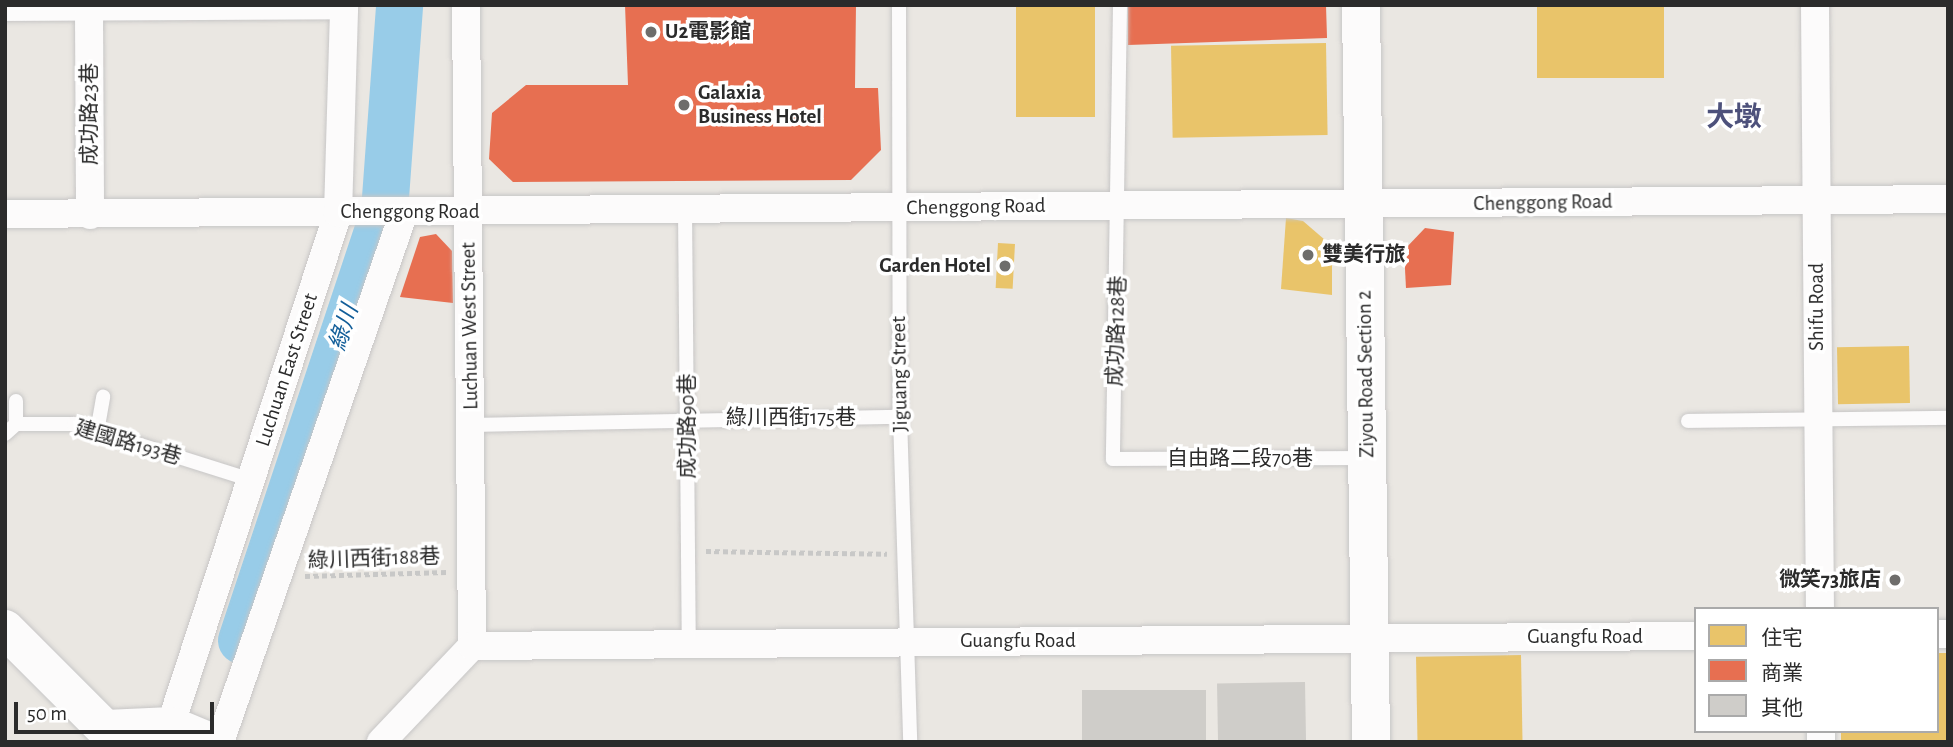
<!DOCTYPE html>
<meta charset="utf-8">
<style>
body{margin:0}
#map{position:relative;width:1953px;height:747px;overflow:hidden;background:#eae7e2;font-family:"Alegreya Sans","Noto Sans TC",sans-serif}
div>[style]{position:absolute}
.homes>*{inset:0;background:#e9c46a;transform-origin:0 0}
.shops>*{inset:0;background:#e76f51}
.river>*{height:47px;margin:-23.5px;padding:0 23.5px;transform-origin:23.5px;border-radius:23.5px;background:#98cce8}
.building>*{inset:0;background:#cfcdc9;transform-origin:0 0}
.path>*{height:4.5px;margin-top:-2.25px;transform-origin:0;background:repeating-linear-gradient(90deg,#c8c8c7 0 5px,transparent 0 8.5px)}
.roads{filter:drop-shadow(0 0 2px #c7c6c6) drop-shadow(0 0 2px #c7c6c6)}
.lane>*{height:14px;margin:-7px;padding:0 7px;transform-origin:7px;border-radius:7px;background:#fcfbfb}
.street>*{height:28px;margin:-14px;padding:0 14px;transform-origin:14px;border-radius:14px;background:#fcfbfb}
.secondary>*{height:38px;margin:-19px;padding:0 19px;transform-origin:19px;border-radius:19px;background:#fcfbfb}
.dots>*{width:19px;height:19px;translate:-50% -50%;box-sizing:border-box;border:4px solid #fff;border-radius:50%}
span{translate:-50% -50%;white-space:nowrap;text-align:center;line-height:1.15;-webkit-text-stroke:7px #fff;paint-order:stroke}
.poi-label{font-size:21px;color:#2b2b2b;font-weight:700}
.left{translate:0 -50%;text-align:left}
.right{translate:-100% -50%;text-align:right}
.street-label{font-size:21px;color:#2b2b2b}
.water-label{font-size:23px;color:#125e99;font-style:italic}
.district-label{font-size:28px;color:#4d517b;font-weight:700}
.frame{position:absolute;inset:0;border:7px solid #2b2b2b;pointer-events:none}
.legend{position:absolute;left:1694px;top:607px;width:245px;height:126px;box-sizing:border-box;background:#fff;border:2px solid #aaa;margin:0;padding:9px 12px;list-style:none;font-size:21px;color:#2b2b2b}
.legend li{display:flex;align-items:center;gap:14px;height:35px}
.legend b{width:35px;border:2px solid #aaa}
.scale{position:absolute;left:14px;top:702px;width:200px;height:32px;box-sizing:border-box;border:4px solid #2b2b2b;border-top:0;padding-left:9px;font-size:21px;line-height:24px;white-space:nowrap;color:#2b2b2b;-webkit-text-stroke:5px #fff;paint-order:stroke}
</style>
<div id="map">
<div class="homes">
<i style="left:1016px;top:5px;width:79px;height:112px"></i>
<i style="left:1537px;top:5px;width:127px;height:73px"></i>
<i style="left:1326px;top:43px;width:92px;height:155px;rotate:89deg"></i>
<i style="clip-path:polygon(1286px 218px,1303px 221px,1332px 246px,1332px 295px,1281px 289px)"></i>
<i style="left:998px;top:243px;width:17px;height:45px;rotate:3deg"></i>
<i style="left:1909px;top:346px;width:57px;height:72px;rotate:89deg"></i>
<i style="clip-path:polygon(1937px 653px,1948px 653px,1948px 742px,1841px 742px,1841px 731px,1937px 731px)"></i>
<i style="left:1521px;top:655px;width:87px;height:105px;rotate:89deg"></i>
</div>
<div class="shops">
<i style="clip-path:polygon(625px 5px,856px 5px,855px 88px,878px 88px,881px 150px,851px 180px,513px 182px,489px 159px,492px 113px,526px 85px,628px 85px)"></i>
<i style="clip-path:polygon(1128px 5px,1326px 5px,1327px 38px,1128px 45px)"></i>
<i style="clip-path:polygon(1425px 228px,1454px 232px,1451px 285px,1406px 288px,1404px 250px)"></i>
<i style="clip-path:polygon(436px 234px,452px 251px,453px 303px,400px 297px,420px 237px)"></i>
</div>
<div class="river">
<i style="left:241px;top:640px;width:452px;rotate:-71.6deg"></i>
<i style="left:384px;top:211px;width:207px;rotate:-85.8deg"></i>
</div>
<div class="building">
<i style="left:1305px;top:682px;width:60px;height:88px;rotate:89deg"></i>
<i style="left:1082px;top:690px;width:124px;height:52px"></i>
</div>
<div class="path">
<i style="left:706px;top:551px;width:181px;rotate:0.9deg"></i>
<i style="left:305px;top:576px;width:142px;rotate:-1.6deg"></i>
</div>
<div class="roads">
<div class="lane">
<i style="left:899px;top:5px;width:412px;rotate:89.9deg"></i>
<i style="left:900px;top:417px;width:325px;rotate:88.2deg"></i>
<i style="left:1120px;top:5px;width:454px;rotate:90.9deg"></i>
<i style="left:1113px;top:459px;width:251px;rotate:-0.2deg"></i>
<i style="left:5px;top:14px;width:339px;rotate:-0.3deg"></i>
<i style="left:685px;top:209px;width:434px;rotate:89.5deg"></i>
<i style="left:16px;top:401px;width:23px;rotate:90deg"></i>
<i style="left:1688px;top:421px;width:260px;rotate:-0.7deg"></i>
<i style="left:471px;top:425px;width:429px;rotate:-1.1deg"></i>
<i style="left:97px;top:432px;width:36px;rotate:-80deg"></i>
<i style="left:5px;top:434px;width:15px;rotate:-42deg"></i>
<i style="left:16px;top:424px;width:58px"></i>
<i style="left:74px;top:424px;width:187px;rotate:17.5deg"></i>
</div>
<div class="street">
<i style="left:466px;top:5px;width:641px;rotate:89.46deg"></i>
<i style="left:1815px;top:5px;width:604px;rotate:89.53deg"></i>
<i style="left:89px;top:13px;width:202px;rotate:89.7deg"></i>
<i style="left:5px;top:214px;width:1943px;rotate:-0.44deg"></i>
<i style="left:1937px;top:634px;width:11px"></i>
<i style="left:1821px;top:731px;width:11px;rotate:90deg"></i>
<i style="left:165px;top:742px;width:557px;rotate:-71.89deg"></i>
<i style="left:338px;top:213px;width:208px;rotate:-88.3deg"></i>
<i style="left:220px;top:742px;width:561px;rotate:-70.85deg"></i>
<i style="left:381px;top:742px;width:132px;rotate:-46.5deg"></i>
<i style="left:472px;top:646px;width:1224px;rotate:-0.47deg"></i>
</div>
<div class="secondary">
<i style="left:1361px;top:5px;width:737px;rotate:89.22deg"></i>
<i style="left:5px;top:629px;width:160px;rotate:45deg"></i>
<i style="left:106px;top:729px;width:66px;rotate:-2.6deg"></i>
<i style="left:172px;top:726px;width:41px;rotate:22.8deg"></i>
</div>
</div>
<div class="dots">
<i style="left:651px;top:32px;background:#6e6d6b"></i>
<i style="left:684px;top:105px;background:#6e6d6b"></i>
<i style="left:1308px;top:255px;background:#6e6d6b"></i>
<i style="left:1005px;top:266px;background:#6e6d6b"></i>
<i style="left:1895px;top:580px;background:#6e6d6b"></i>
</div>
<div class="poi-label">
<span class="left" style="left:665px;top:32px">U2電影館</span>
<span class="left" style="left:698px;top:105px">Galaxia<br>Business Hotel</span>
<span class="left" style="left:1322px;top:255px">雙美行旅</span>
<span class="right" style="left:991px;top:266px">Garden Hotel</span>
<span class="right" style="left:1881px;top:580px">微笑73旅店</span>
</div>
<div class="street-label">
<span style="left:90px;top:114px;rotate:-90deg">成功路23巷</span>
<span style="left:1543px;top:203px;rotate:-1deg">Chenggong Road</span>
<span style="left:976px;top:207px;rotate:-1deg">Chenggong Road</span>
<span style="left:410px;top:212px">Chenggong Road</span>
<span style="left:1817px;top:307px;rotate:-90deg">Shifu Road</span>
<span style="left:470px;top:326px;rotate:-91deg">Luchuan West Street</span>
<span style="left:1117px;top:331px;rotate:-88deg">成功路128巷</span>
<span style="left:287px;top:370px;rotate:-72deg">Luchuan East Street</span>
<span style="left:900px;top:374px;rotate:-91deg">Jiguang Street</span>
<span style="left:1366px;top:374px;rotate:-91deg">Ziyou Road Section 2</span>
<span style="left:791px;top:418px">綠川西街175巷</span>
<span style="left:688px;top:426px;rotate:-90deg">成功路90巷</span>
<span style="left:128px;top:443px;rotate:16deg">建國路193巷</span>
<span style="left:1240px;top:459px">自由路二段70巷</span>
<span style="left:374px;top:559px;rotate:-2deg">綠川西街188巷</span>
<span style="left:1585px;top:637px">Guangfu Road</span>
<span style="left:1018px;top:641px">Guangfu Road</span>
</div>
<div class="water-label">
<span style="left:345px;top:328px;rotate:-72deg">綠川</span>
</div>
<div class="district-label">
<span style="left:1734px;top:118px">大墩</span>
</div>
<div class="frame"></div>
<ul class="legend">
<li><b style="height:19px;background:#e9c46a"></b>住宅</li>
<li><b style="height:19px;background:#e76f51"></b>商業</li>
<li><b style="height:19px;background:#cfcdc9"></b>其他</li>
</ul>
<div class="scale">50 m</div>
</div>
